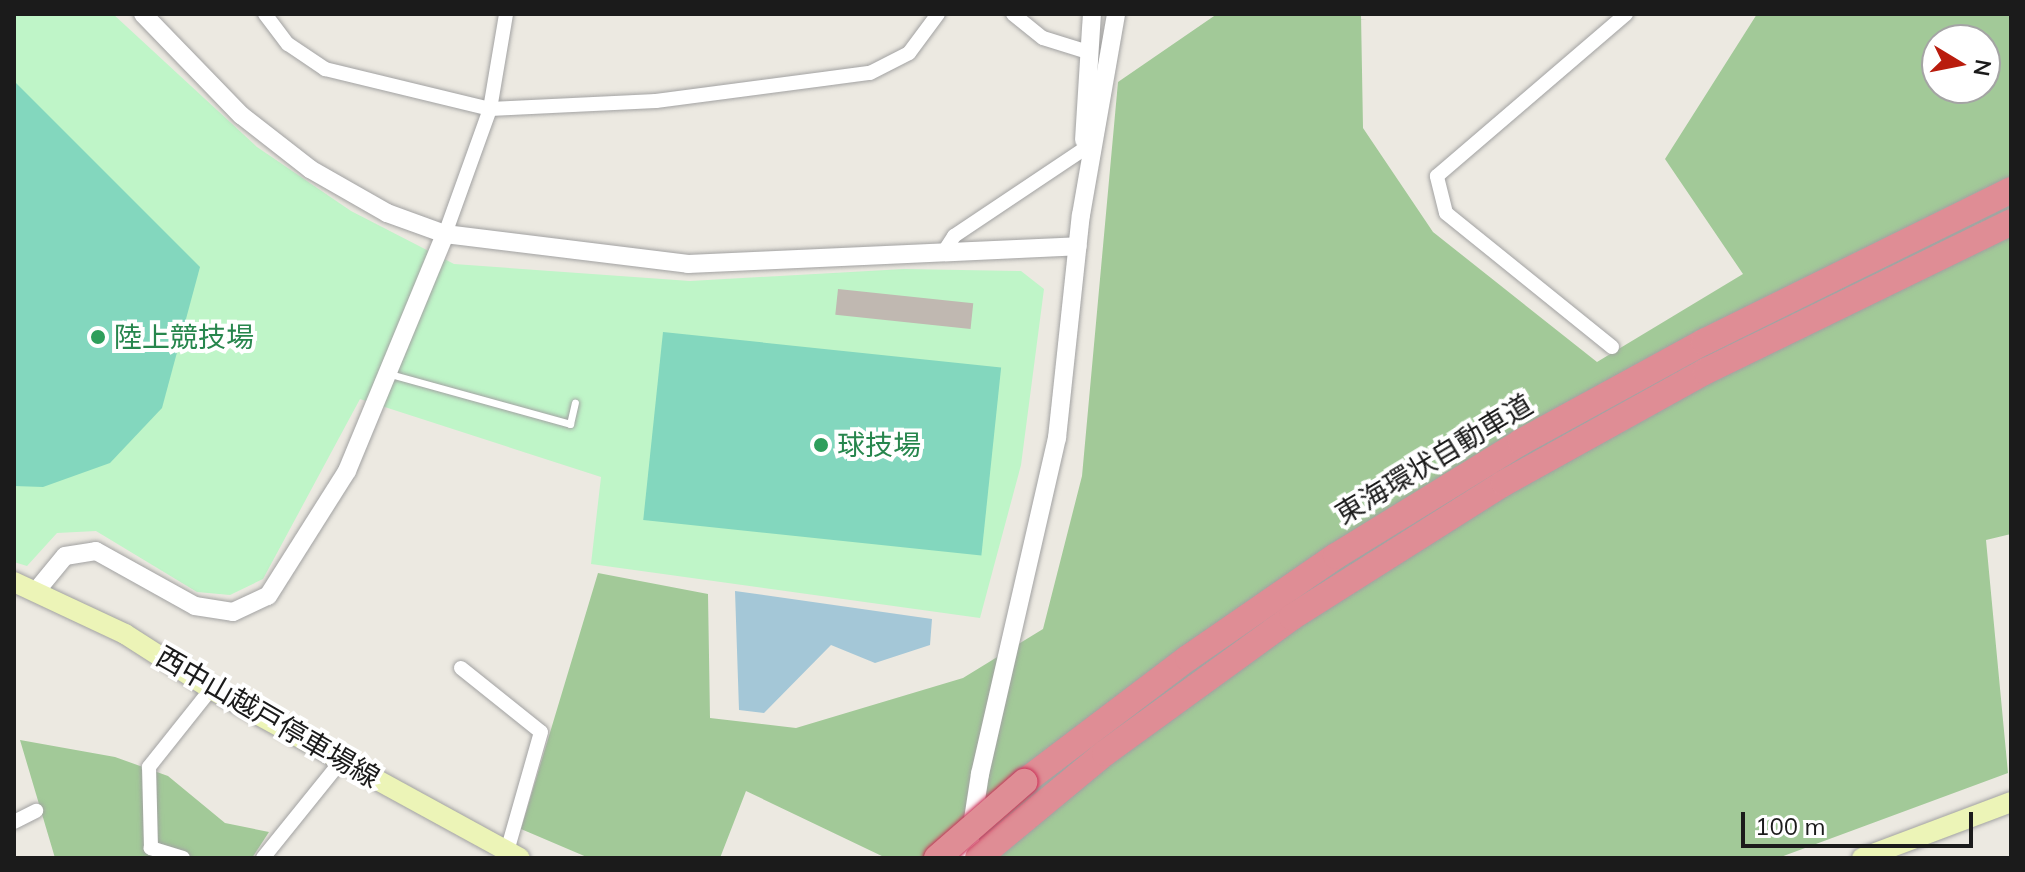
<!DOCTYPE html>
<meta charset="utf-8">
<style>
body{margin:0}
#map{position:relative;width:2025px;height:872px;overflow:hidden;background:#ece9e1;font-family:Mulish,"Noto Sans JP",sans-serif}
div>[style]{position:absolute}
.forest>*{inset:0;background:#a2c998}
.park>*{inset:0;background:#bff5c8}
.pitch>*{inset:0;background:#83d7be;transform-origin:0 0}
.water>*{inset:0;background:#a4c7d7}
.building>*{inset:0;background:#c0b8b1;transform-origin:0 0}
.roads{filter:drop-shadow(0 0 2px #a2a2a2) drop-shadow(0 0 2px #a2a2a2)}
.service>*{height:7px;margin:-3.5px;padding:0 3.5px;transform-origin:3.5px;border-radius:3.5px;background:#fff}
.minor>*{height:14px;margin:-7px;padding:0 7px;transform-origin:7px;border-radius:7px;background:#fff}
.tertiary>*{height:18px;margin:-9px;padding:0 9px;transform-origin:9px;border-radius:9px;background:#fff}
.secondary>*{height:20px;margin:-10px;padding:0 10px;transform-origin:10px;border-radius:10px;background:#ecf4b7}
.motorway>*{height:26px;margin:-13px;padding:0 13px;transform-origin:13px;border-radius:13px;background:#df8d95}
.bridges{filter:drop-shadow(0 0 2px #ca2f57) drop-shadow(0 0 2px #ca2f57)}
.motorway-bridge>*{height:26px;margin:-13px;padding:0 13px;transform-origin:13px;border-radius:13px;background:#df8d95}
.dots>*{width:22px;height:22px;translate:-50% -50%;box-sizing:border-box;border:4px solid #fff;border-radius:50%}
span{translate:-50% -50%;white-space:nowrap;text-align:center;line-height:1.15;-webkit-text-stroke:8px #fff;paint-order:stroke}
.leisure-label{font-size:28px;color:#27864d}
.left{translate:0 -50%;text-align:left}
.street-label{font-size:28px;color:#1b1b1b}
.frame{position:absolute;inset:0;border:16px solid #1b1b1b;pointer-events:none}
.north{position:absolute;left:1921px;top:24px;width:80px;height:80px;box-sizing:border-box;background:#fff;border:2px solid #a4a4a4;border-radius:50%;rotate:100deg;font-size:22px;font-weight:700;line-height:32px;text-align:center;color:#1b1b1b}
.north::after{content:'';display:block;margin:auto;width:28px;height:36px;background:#b91c0d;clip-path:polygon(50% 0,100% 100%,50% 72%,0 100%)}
.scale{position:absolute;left:1741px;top:812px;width:232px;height:36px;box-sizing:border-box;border:4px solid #1b1b1b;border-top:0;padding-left:10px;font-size:24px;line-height:28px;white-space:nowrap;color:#1b1b1b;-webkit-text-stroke:6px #fff;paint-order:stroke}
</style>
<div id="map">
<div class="forest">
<i style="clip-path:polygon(evenodd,1217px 14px,1361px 14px,1363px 128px,1433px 232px,1597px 362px,1743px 274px,1665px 159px,1757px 14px,2011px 14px,2011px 534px,1986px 540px,2008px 773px,1778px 858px,886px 858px,746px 791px,720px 858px,589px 858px,521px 829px,598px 573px,708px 594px,710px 718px,796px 728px,963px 678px,1043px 629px,1082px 476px,1118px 82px,1217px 14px,1937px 40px,1985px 40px,1985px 88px,1937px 88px,1937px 40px)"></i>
<i style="clip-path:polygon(20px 740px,115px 757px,168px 776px,225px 823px,269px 832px,252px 858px,55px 858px)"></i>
</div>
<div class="park">
<i style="clip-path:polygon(14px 14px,113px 14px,257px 147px,351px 211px,454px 264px,690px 281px,904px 269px,1021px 271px,1044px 289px,1021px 465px,980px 618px,591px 564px,601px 477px,360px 399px,263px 579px,230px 595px,197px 592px,96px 531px,57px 533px,27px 566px,14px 562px)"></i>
</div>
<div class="pitch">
<i style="clip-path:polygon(14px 81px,200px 267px,162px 408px,110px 463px,43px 487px,14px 486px)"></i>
<i style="left:663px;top:332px;width:340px;height:189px;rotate:6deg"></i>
</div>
<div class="water">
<i style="clip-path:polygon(735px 591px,932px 619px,930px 645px,875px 663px,831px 645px,764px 713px,739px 710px)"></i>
</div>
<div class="building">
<i style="left:838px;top:289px;width:136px;height:26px;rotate:6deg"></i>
</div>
<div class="roads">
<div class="service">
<i style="left:390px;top:374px;width:187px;rotate:15.5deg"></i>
<i style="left:570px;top:424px;width:22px;rotate:-77deg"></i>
</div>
<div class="minor">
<i style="left:265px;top:14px;width:38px;rotate:53deg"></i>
<i style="left:288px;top:44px;width:45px;rotate:34deg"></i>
<i style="left:325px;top:69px;width:170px;rotate:13.6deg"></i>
<i style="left:490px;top:109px;width:166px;rotate:-2.8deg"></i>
<i style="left:656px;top:101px;width:216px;rotate:-7.5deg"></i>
<i style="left:870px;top:73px;width:44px;rotate:-27.1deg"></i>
<i style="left:909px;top:53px;width:49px;rotate:-53.4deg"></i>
<i style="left:1013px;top:14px;width:38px;rotate:39deg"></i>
<i style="left:1043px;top:38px;width:47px;rotate:17.3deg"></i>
<i style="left:445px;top:234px;width:133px;rotate:-70.2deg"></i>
<i style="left:490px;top:109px;width:96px;rotate:-80.4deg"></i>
<i style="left:945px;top:250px;width:17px;rotate:-57deg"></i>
<i style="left:954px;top:236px;width:156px;rotate:-33.8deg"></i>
<i style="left:1612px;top:347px;width:213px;rotate:-141.1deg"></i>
<i style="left:1446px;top:213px;width:38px;rotate:-104deg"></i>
<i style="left:1437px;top:176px;width:249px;rotate:-40.6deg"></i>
<i style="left:461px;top:668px;width:102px;rotate:38.7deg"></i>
<i style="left:541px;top:732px;width:124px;rotate:105.9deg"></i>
<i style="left:14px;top:822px;width:25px;rotate:-27deg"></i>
<i style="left:183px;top:858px;width:34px;rotate:-163deg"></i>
<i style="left:151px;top:848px;width:81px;rotate:-91.4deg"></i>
<i style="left:149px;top:767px;width:100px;rotate:-51.5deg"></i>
<i style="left:263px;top:858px;width:126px;rotate:-51.1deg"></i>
</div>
<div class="tertiary">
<i style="left:143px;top:14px;width:141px;rotate:45.9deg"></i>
<i style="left:241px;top:115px;width:88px;rotate:38deg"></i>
<i style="left:310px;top:169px;width:89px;rotate:29.7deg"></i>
<i style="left:387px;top:213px;width:62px;rotate:19.9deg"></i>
<i style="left:445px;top:234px;width:245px;rotate:7deg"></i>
<i style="left:688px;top:264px;width:390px;rotate:-2.6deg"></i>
<i style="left:1084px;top:140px;width:126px;rotate:-86.4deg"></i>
<i style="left:37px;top:590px;width:44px;rotate:-50.5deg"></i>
<i style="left:65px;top:556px;width:31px;rotate:-9deg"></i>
<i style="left:96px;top:551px;width:113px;rotate:29.1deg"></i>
<i style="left:195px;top:606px;width:38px;rotate:9deg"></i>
<i style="left:233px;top:612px;width:38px;rotate:-25deg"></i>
<i style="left:268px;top:596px;width:148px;rotate:-57.7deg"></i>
<i style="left:347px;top:471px;width:256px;rotate:-67.5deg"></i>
<i style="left:967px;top:858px;width:85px;rotate:-81.2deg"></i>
<i style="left:980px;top:774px;width:345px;rotate:-77.1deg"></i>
<i style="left:1057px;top:438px;width:224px;rotate:-83.9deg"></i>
<i style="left:1081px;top:215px;width:204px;rotate:-80.1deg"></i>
</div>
<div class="secondary">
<i style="left:14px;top:582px;width:123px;rotate:25.1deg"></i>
<i style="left:125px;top:634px;width:102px;rotate:32.6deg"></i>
<i style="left:211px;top:689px;width:352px;rotate:28.7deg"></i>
<i style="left:1862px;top:858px;width:159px;rotate:-20.6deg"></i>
</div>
<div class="motorway">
<i style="left:1024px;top:782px;width:206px;rotate:-37.1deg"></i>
<i style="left:1188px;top:658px;width:180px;rotate:-34.6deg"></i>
<i style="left:1336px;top:556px;width:217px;rotate:-31.6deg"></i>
<i style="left:1521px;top:442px;width:209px;rotate:-28.7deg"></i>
<i style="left:1704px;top:342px;width:343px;rotate:-26.3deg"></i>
<i style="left:978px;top:858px;width:165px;rotate:-39.6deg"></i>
<i style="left:1105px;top:753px;width:231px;rotate:-36deg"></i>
<i style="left:1292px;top:617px;width:251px;rotate:-32.3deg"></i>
<i style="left:1504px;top:483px;width:231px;rotate:-29deg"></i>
<i style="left:1706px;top:371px;width:339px;rotate:-26deg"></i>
</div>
</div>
<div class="bridges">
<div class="motorway-bridge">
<i style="left:937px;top:858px;width:116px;rotate:-41.1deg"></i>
</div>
</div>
<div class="dots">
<i style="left:98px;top:337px;background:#2e9e5b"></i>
<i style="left:821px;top:445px;background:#2e9e5b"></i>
</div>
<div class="leisure-label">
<span class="left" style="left:114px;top:337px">陸上競技場</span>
<span class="left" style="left:837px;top:445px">球技場</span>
</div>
<div class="street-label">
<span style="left:1434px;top:459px;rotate:-31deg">東海環状自動車道</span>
<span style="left:268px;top:717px;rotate:30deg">西中山越戸停車場線</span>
</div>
<div class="frame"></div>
<div class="north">N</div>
<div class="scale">100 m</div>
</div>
